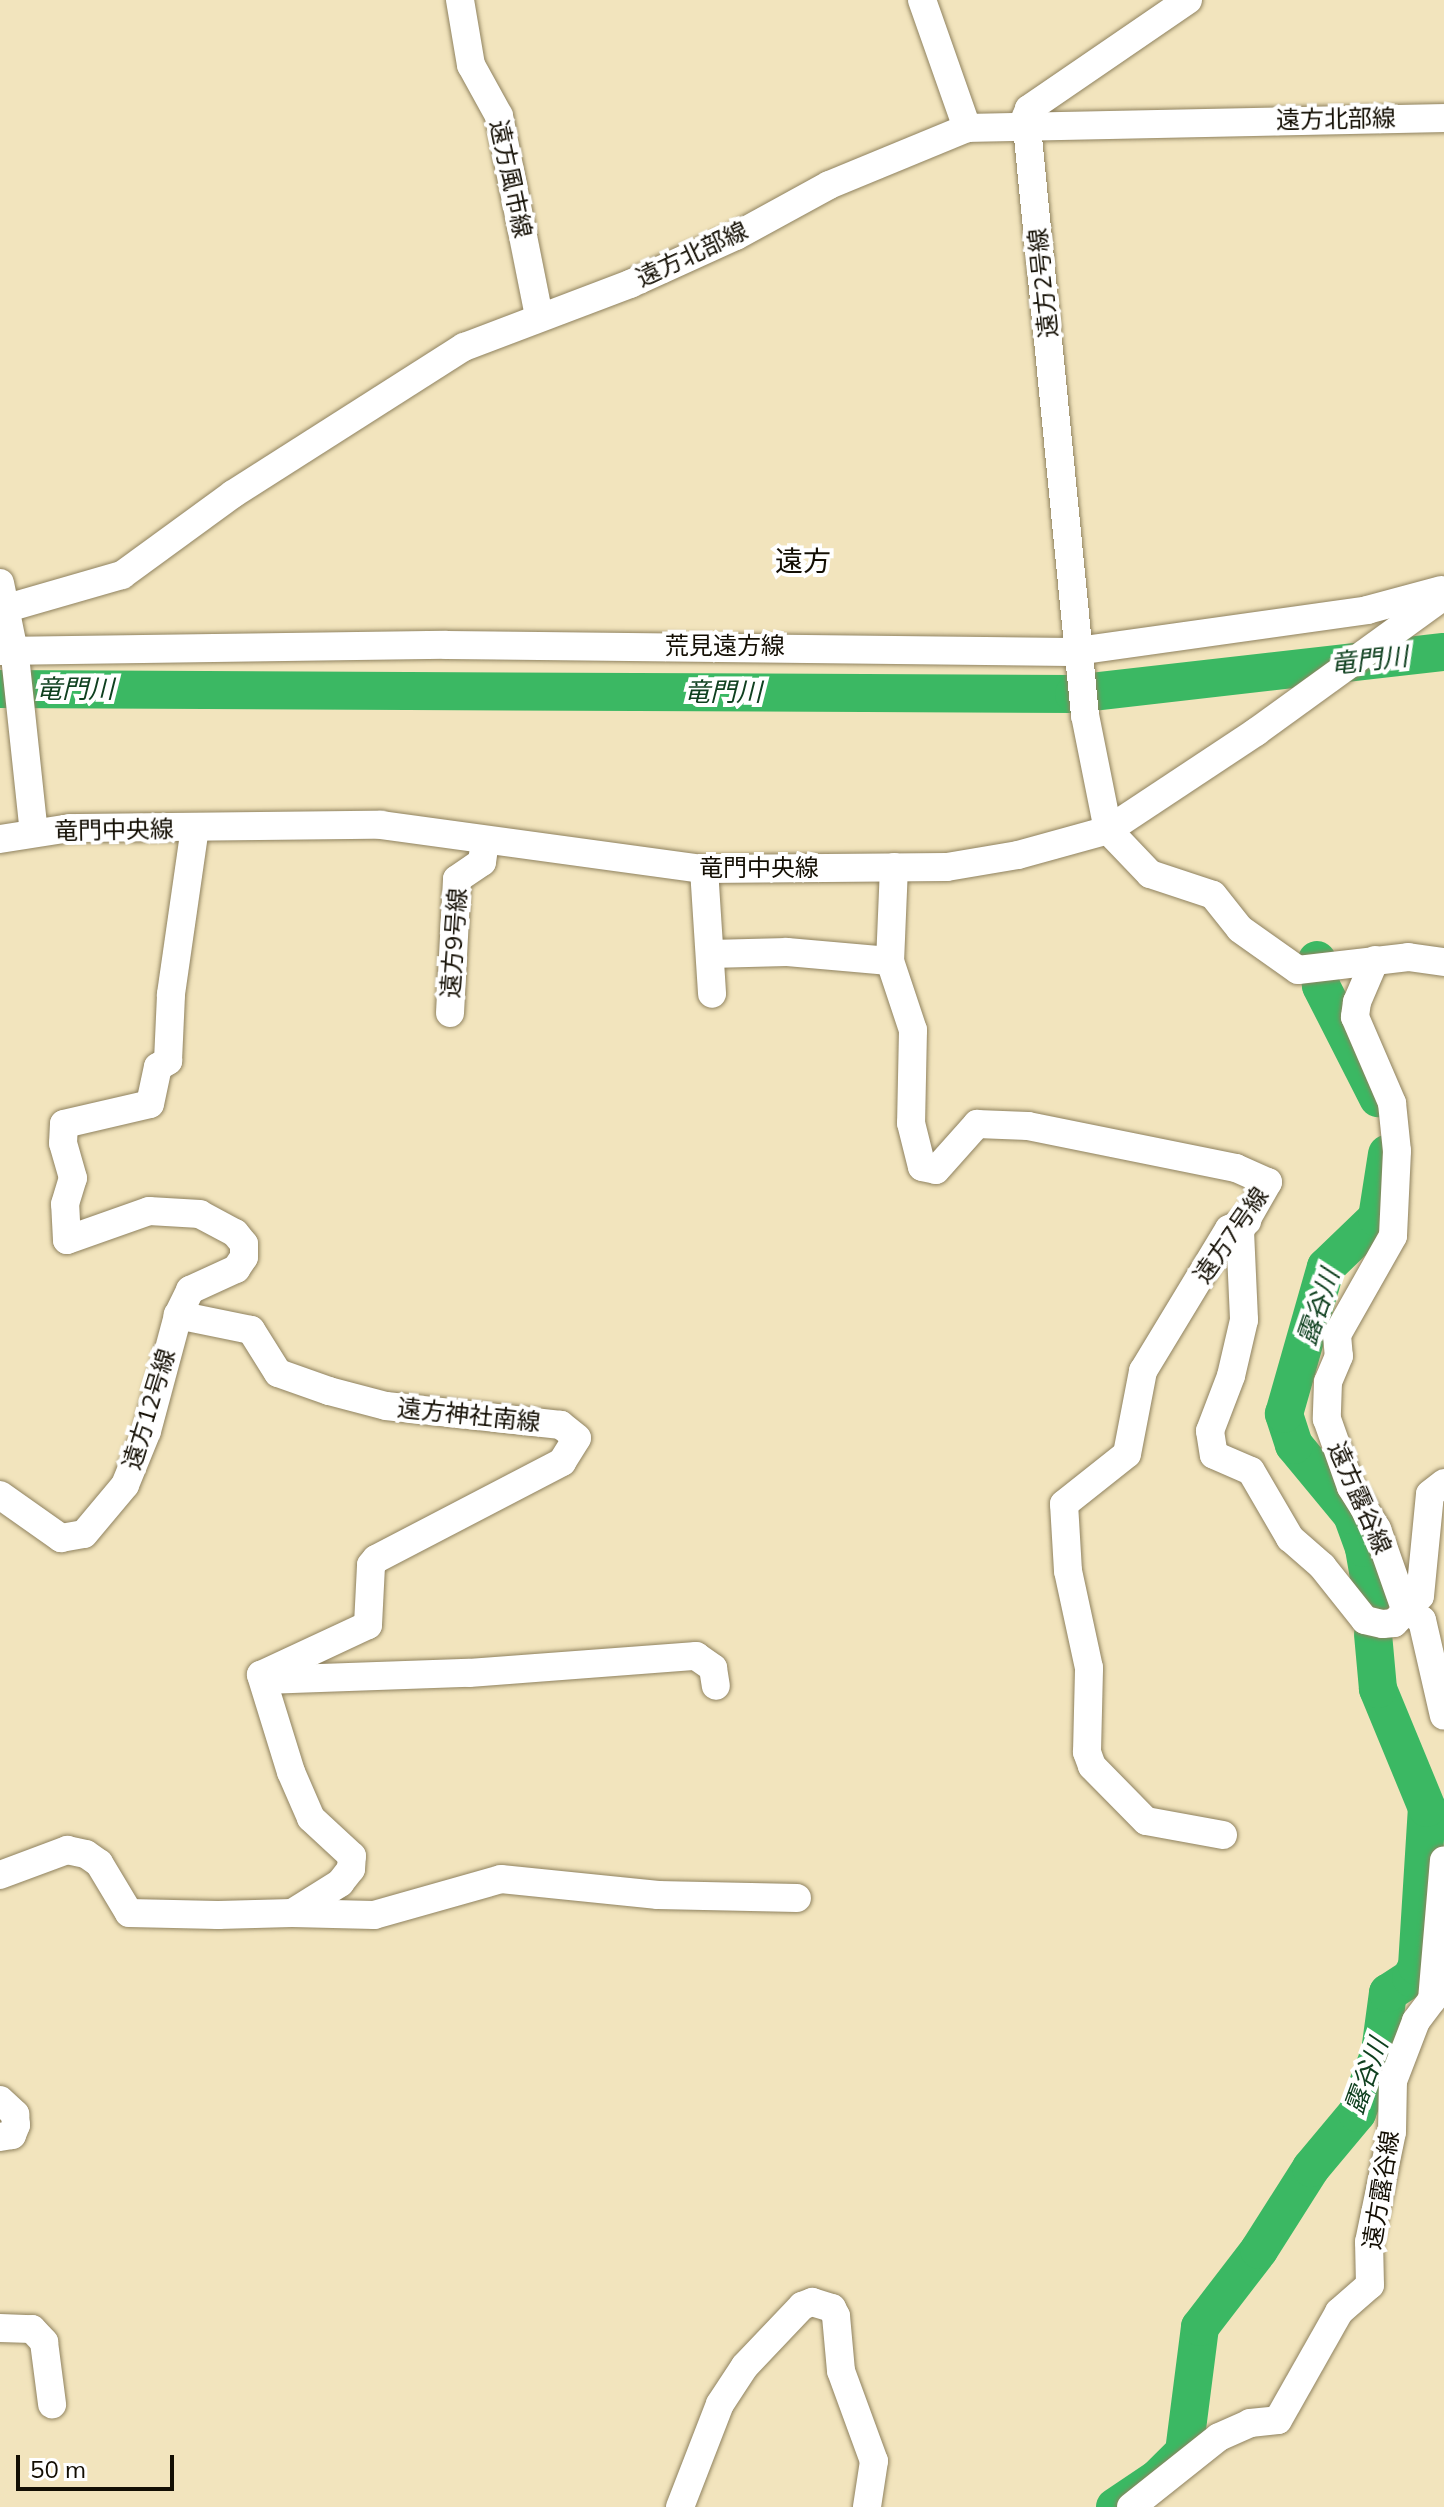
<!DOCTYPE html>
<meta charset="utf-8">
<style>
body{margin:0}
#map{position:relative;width:1444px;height:2507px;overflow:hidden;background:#f2e4bd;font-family:Mulish,"Noto Sans JP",sans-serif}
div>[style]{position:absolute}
.river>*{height:38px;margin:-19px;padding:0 19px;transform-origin:19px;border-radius:19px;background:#3bb863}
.roads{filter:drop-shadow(0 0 2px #8f825f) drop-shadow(0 0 2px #8f825f)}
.minor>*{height:28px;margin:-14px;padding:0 14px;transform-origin:14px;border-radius:14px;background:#fff}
span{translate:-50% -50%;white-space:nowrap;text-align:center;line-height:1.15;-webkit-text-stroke:8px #fff;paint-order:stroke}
.street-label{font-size:24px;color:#130e03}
.water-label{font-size:26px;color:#0f401f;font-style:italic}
.quarter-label{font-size:28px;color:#130e03}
.scale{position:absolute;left:16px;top:2455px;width:158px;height:36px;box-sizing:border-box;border:4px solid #130e03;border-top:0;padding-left:10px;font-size:24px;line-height:28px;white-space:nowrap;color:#130e03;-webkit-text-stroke:6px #fff;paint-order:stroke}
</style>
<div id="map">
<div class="river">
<i style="left:0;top:689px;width:1074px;rotate:0.27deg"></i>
<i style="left:1074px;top:694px;width:372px;rotate:-6.5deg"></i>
<i style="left:1317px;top:960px;width:26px;rotate:81deg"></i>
<i style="left:1321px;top:986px;width:126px;rotate:63deg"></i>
<i style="left:1375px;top:1612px;width:65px;rotate:-99.8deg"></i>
<i style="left:1364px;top:1548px;width:35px;rotate:-110deg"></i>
<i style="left:1352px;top:1515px;width:91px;rotate:-129.6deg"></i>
<i style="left:1294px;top:1445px;width:33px;rotate:-108deg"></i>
<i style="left:1284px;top:1414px;width:153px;rotate:-74.1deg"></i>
<i style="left:1326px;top:1267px;width:71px;rotate:-43.9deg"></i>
<i style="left:1377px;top:1218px;width:65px;rotate:-81.1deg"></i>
<i style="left:1115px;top:2507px;width:52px;rotate:-34deg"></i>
<i style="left:1158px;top:2478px;width:37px;rotate:-45deg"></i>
<i style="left:1184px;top:2452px;width:126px;rotate:-82.7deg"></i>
<i style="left:1200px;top:2327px;width:97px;rotate:-52.5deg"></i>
<i style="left:1259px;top:2250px;width:97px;rotate:-57.6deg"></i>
<i style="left:1311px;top:2168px;width:72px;rotate:-50.1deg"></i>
<i style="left:1357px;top:2113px;width:65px;rotate:-69.3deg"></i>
<i style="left:1380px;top:2052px;width:60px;rotate:-82.3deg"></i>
<i style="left:1388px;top:1993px;width:27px;rotate:-33deg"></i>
<i style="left:1411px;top:1978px;width:13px;rotate:-63deg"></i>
<i style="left:1417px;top:1966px;width:158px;rotate:-86.4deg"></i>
<i style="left:1427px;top:1808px;width:129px;rotate:-112.4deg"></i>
<i style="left:1378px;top:1689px;width:55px;rotate:-95.2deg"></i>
</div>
<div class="roads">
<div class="minor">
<i style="left:460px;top:0;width:66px;rotate:80.4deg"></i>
<i style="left:471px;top:65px;width:58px;rotate:61.2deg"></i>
<i style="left:499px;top:116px;width:205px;rotate:78.7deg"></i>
<i style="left:922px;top:0;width:136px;rotate:70.6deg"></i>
<i style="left:1188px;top:0;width:193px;rotate:145.6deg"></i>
<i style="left:1029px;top:109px;width:9px;rotate:111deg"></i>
<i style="left:1026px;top:117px;width:601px;rotate:84.37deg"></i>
<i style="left:1085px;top:715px;width:117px;rotate:78.7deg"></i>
<i style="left:1108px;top:830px;width:61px;rotate:46.3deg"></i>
<i style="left:1150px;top:874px;width:66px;rotate:18.4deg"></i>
<i style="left:1213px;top:895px;width:43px;rotate:51.5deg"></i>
<i style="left:1240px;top:929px;width:71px;rotate:35.3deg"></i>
<i style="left:1298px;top:970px;width:111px;rotate:-6.7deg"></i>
<i style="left:1408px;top:957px;width:36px;rotate:8deg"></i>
<i style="left:0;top:583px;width:75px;rotate:78.4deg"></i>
<i style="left:15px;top:656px;width:178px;rotate:83.9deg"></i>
<i style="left:4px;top:609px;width:123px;rotate:-16.1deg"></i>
<i style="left:122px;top:575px;width:137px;rotate:-36.1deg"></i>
<i style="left:233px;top:494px;width:274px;rotate:-32.5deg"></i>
<i style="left:464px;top:347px;width:178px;rotate:-20.8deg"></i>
<i style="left:630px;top:284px;width:116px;rotate:-24.4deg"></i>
<i style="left:736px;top:236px;width:106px;rotate:-28.7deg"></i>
<i style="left:829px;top:185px;width:149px;rotate:-22.4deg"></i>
<i style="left:967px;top:128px;width:477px;rotate:-1.2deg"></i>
<i style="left:0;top:651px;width:446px;rotate:-0.8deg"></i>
<i style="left:446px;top:645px;width:624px;rotate:0.64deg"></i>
<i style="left:1070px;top:652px;width:300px;rotate:-8deg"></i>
<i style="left:1367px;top:610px;width:77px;rotate:-15.1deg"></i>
<i style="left:0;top:839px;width:71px;rotate:-8.9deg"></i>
<i style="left:70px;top:828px;width:311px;rotate:-0.6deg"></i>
<i style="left:381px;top:825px;width:326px;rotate:7.8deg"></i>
<i style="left:704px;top:869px;width:243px;rotate:-0.5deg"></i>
<i style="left:947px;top:867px;width:72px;rotate:-9.6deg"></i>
<i style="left:1018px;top:855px;width:93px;rotate:-15.5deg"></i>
<i style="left:1108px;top:830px;width:178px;rotate:-33.5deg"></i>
<i style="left:1256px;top:732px;width:232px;rotate:-35.9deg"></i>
<i style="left:894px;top:867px;width:94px;rotate:92.4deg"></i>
<i style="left:890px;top:961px;width:73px;rotate:71.6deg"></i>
<i style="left:913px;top:1030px;width:93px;rotate:91.2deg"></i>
<i style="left:911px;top:1123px;width:45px;rotate:76deg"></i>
<i style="left:922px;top:1167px;width:14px;rotate:12deg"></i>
<i style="left:936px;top:1170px;width:62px;rotate:-48.3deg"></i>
<i style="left:977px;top:1124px;width:51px;rotate:2.2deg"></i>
<i style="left:1028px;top:1126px;width:212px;rotate:11.4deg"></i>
<i style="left:1236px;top:1168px;width:35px;rotate:24deg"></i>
<i style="left:1268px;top:1182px;width:56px;rotate:119.7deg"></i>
<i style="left:1240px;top:1231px;width:89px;rotate:87.4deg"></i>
<i style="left:1244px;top:1320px;width:57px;rotate:103.1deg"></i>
<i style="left:1231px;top:1376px;width:59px;rotate:110.9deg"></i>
<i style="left:1210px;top:1431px;width:24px;rotate:81deg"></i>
<i style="left:1214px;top:1455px;width:40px;rotate:23.4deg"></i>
<i style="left:1251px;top:1471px;width:78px;rotate:59.8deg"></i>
<i style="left:1290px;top:1538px;width:43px;rotate:41.2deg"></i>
<i style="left:1322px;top:1566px;width:69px;rotate:51.5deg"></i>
<i style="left:1365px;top:1620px;width:18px;rotate:13deg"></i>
<i style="left:1383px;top:1624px;width:11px;rotate:-5deg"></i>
<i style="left:1394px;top:1623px;width:37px;rotate:-46deg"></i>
<i style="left:1420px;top:1596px;width:102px;rotate:-84.4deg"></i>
<i style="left:1430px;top:1494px;width:18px;rotate:-38deg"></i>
<i style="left:704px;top:869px;width:125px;rotate:86.3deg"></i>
<i style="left:710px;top:954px;width:77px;rotate:-1.5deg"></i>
<i style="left:787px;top:952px;width:103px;rotate:5deg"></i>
<i style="left:1375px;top:960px;width:46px;rotate:113.2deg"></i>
<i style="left:1357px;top:1002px;width:15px;rotate:98deg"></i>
<i style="left:1355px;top:1017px;width:94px;rotate:66.7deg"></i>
<i style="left:1392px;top:1103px;width:48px;rotate:84.1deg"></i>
<i style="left:1397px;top:1151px;width:85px;rotate:92.7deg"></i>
<i style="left:1393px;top:1236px;width:114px;rotate:119.5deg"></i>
<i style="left:1337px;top:1335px;width:21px;rotate:85deg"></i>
<i style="left:1339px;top:1356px;width:28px;rotate:113deg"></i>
<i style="left:1328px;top:1382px;width:37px;rotate:92deg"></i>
<i style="left:1327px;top:1419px;width:72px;rotate:70.6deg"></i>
<i style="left:1351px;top:1487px;width:49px;rotate:58.2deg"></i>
<i style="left:1377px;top:1529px;width:85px;rotate:70.7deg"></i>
<i style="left:1405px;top:1609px;width:20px;rotate:33deg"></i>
<i style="left:1422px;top:1620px;width:98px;rotate:77.1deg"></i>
<i style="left:450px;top:1013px;width:134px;rotate:-87deg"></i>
<i style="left:457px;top:879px;width:30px;rotate:-34deg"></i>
<i style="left:482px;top:862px;width:22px;rotate:-82deg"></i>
<i style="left:0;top:1495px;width:75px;rotate:35.2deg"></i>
<i style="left:61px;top:1538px;width:23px;rotate:-10deg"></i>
<i style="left:84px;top:1534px;width:64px;rotate:-50.1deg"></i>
<i style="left:125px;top:1485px;width:58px;rotate:-67.8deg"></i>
<i style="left:147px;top:1431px;width:120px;rotate:-75deg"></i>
<i style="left:264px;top:1680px;width:205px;rotate:-2deg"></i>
<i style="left:469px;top:1673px;width:228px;rotate:-4.3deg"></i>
<i style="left:696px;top:1656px;width:21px;rotate:35deg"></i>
<i style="left:713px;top:1668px;width:18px;rotate:81deg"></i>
<i style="left:1223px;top:1835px;width:78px;rotate:-169.7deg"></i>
<i style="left:1146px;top:1821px;width:77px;rotate:-134.5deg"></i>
<i style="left:1092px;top:1766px;width:15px;rotate:-110deg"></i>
<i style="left:1087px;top:1752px;width:84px;rotate:-88.6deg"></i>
<i style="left:1089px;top:1668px;width:99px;rotate:-102.2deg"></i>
<i style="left:1068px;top:1571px;width:67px;rotate:-93.4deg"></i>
<i style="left:1064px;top:1504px;width:80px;rotate:-38.4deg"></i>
<i style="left:1127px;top:1454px;width:85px;rotate:-79.1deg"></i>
<i style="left:1143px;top:1371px;width:166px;rotate:-58.8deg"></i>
<i style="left:1229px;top:1229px;width:20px;rotate:-24deg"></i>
<i style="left:0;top:1875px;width:72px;rotate:-20.5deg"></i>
<i style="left:67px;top:1850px;width:19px;rotate:12deg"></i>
<i style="left:86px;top:1854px;width:16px;rotate:35deg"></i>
<i style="left:99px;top:1863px;width:58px;rotate:59deg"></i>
<i style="left:129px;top:1913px;width:89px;rotate:1.3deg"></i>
<i style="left:218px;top:1915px;width:74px;rotate:-1.5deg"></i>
<i style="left:292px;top:1913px;width:57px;rotate:-32deg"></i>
<i style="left:340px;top:1883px;width:18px;rotate:-52deg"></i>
<i style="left:351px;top:1869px;width:13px;rotate:-86deg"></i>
<i style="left:352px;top:1856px;width:56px;rotate:-137.2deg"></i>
<i style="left:311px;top:1818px;width:50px;rotate:-113.5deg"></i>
<i style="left:291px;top:1772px;width:102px;rotate:-107.2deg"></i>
<i style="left:261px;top:1675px;width:118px;rotate:-25deg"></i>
<i style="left:368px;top:1625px;width:60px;rotate:-87.1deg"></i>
<i style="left:371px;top:1565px;width:8px;rotate:-50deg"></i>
<i style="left:376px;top:1559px;width:210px;rotate:-27.5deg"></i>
<i style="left:562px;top:1462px;width:28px;rotate:-58deg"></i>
<i style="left:577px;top:1438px;width:21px;rotate:-141deg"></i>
<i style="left:561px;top:1425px;width:176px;rotate:-173.8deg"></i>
<i style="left:386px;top:1406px;width:59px;rotate:-165.3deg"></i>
<i style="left:329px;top:1391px;width:54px;rotate:-160.6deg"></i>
<i style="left:278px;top:1373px;width:51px;rotate:-122.1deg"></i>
<i style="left:251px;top:1330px;width:75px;rotate:-168.4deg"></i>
<i style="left:178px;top:1315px;width:28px;rotate:-64deg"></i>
<i style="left:190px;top:1290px;width:51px;rotate:-24.5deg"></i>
<i style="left:236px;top:1269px;width:14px;rotate:-56deg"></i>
<i style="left:244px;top:1257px;width:13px;rotate:-90deg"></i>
<i style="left:244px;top:1244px;width:14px;rotate:-129deg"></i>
<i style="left:235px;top:1233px;width:40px;rotate:-152deg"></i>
<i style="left:200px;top:1214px;width:51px;rotate:-176.6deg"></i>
<i style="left:149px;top:1211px;width:87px;rotate:160.5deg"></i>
<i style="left:67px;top:1240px;width:36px;rotate:-93deg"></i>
<i style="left:65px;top:1204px;width:27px;rotate:-73deg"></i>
<i style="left:73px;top:1178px;width:36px;rotate:-106deg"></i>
<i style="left:63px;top:1143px;width:19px;rotate:-87deg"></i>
<i style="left:64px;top:1124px;width:88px;rotate:-13.1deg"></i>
<i style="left:150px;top:1104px;width:38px;rotate:-78deg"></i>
<i style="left:158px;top:1067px;width:12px;rotate:-31deg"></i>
<i style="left:168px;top:1061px;width:67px;rotate:-87.4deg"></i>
<i style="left:171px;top:994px;width:168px;rotate:-81.8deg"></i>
<i style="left:292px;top:1913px;width:82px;rotate:1.4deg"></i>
<i style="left:374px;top:1915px;width:132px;rotate:-15.8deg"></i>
<i style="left:501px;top:1879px;width:158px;rotate:5.8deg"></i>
<i style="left:658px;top:1895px;width:139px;rotate:1.2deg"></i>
<i style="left:0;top:2100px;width:21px;rotate:43deg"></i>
<i style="left:15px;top:2114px;width:11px;rotate:85deg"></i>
<i style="left:16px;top:2125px;width:11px;rotate:112deg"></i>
<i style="left:12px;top:2135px;width:12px;rotate:171deg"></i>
<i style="left:0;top:2328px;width:32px;rotate:2deg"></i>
<i style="left:32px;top:2329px;width:18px;rotate:47deg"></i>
<i style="left:44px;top:2342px;width:63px;rotate:82.6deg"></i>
<i style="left:680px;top:2507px;width:110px;rotate:-68.8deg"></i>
<i style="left:720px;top:2404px;width:45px;rotate:-56.7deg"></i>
<i style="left:745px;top:2366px;width:83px;rotate:-46.5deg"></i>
<i style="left:802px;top:2306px;width:11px;rotate:-22deg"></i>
<i style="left:812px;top:2302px;width:21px;rotate:17deg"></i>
<i style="left:832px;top:2308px;width:9px;rotate:63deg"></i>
<i style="left:836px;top:2316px;width:55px;rotate:84.8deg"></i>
<i style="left:841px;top:2371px;width:96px;rotate:69.9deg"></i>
<i style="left:874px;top:2461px;width:47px;rotate:98.7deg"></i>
<i style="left:1131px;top:2507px;width:112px;rotate:-38.5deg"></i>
<i style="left:1219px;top:2437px;width:34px;rotate:-24deg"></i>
<i style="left:1250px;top:2423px;width:28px;rotate:-6deg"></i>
<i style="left:1278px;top:2420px;width:124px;rotate:-60.5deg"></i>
<i style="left:1339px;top:2312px;width:41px;rotate:-41.1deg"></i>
<i style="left:1370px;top:2285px;width:43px;rotate:-91.3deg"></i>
<i style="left:1369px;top:2242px;width:112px;rotate:-78.2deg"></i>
<i style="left:1392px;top:2132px;width:51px;rotate:-88.9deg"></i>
<i style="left:1393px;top:2081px;width:64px;rotate:-69deg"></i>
<i style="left:1416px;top:2021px;width:26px;rotate:-53deg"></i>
<i style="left:1432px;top:2000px;width:140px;rotate:-85.1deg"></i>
</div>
</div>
<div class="street-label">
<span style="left:1336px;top:119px;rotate:-1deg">遠方北部線</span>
<span style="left:511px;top:179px;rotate:78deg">遠方風市線</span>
<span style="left:692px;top:254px;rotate:-25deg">遠方北部線</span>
<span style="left:1043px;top:283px;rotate:-96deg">遠方2号線</span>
<span style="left:725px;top:646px">荒見遠方線</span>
<span style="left:114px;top:830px;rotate:-1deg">竜門中央線</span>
<span style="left:759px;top:868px">竜門中央線</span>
<span style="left:454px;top:943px;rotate:-86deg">遠方9号線</span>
<span style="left:1231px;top:1235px;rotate:-55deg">遠方7号線</span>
<span style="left:149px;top:1409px;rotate:-73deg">遠方12号線</span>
<span style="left:469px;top:1415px;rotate:6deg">遠方神社南線</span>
<span style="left:1360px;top:1498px;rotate:66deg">遠方露谷線</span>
<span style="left:1381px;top:2190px;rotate:-81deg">遠方露谷線</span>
</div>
<div class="water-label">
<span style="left:1369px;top:660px;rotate:-6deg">竜門川</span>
<span style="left:75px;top:689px">竜門川</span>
<span style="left:723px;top:692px">竜門川</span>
<span style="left:1318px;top:1307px;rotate:-71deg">露谷川</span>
<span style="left:1366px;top:2076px;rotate:-70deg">露谷川</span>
</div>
<div class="quarter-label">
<span style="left:803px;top:561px">遠方</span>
</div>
<div class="scale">50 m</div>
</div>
